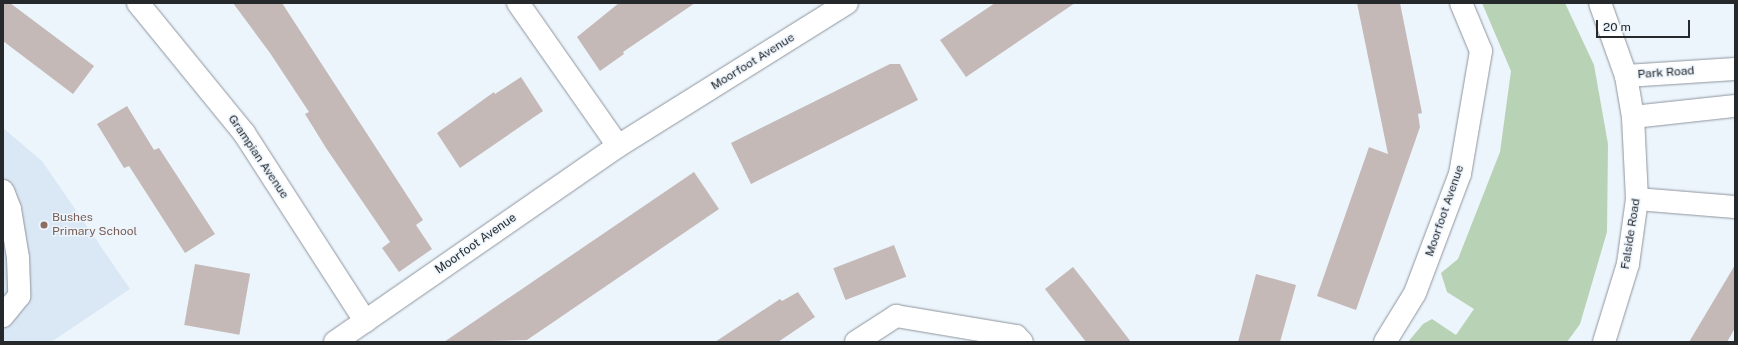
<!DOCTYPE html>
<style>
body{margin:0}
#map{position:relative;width:1738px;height:345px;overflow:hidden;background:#ecf4fc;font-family:"Public Sans",sans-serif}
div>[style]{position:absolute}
.built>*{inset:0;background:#dae7f5}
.green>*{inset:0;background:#b7d2b4}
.building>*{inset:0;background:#c4b9b6;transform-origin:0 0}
.roads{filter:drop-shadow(0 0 1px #8e959d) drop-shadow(0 0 1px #8e959d)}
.minor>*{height:22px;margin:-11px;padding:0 11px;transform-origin:11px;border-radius:11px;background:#fff}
.dots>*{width:11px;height:11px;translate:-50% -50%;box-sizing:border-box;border:2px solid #ecf4fc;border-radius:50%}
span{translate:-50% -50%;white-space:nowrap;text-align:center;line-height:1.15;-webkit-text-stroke:3px #ecf4fc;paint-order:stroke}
.street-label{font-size:12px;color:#26292c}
.education-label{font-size:12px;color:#785e54}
.left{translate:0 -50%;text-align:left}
.frame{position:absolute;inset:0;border:4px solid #26292c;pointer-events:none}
.scale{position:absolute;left:1596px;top:20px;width:94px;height:18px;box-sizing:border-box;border:2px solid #26292c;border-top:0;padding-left:5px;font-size:12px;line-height:14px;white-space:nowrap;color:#26292c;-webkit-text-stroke:3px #ecf4fc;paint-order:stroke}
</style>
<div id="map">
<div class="built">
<i style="clip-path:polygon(3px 128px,42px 161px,130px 289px,51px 342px,3px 342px)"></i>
</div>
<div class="green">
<i style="clip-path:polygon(1482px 3px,1565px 3px,1594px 65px,1608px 144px,1607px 232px,1580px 324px,1567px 342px,1408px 342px,1423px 324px,1432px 319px,1456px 335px,1474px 309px,1447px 292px,1441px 273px,1458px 259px,1500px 152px,1511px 71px)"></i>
</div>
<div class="building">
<i style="clip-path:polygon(3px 3px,10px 3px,94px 66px,73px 94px,3px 41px)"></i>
<i style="clip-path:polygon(233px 3px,282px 3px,423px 220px,416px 225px,432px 249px,399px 272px,382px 248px,390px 242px,326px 148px,305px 114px,309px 112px,270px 53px)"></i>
<i style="clip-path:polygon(619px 3px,695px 3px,623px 52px,624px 54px,600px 71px,577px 37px)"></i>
<i style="clip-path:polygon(995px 3px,1075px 3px,966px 77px,940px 40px)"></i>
<i style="clip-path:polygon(1357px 3px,1400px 3px,1422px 113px,1418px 114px,1420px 127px,1356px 310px,1317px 296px,1369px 147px,1388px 154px)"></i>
<i style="clip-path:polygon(890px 64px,900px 64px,918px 100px,751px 184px,731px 143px)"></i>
<i style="clip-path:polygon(521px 77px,543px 111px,460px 168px,437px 133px,494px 92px,495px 94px)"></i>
<i style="clip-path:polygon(127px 106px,154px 150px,159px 148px,215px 234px,185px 253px,129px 166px,124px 168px,97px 124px)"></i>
<i style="clip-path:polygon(694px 172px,719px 209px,527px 340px,444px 342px)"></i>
<i style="left:894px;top:245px;width:34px;height:65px;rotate:69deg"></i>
<i style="left:195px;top:264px;width:56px;height:62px;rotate:10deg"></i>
<i style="clip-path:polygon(1735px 265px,1735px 328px,1727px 342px,1689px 342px)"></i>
<i style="clip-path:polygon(1073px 267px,1088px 286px,1131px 342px,1086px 342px,1045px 289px)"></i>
<i style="clip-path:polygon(1256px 274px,1296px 285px,1280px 342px,1238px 342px)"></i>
<i style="clip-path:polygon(798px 292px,815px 317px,778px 342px,715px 342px,780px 299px,782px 301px)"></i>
</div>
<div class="roads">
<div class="minor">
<i style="left:138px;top:3px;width:168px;rotate:50.8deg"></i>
<i style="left:244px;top:133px;width:224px;rotate:57.2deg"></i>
<i style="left:518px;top:3px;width:174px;rotate:55deg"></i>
<i style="left:1600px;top:3px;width:77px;rotate:70.4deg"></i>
<i style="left:1626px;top:76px;width:42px;rotate:80.3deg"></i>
<i style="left:1633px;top:117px;width:82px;rotate:87.2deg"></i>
<i style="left:1637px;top:199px;width:66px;rotate:97.9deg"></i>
<i style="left:1628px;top:264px;width:82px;rotate:107.1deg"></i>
<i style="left:1626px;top:76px;width:109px;rotate:-3.7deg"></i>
<i style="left:1633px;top:117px;width:103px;rotate:-6.2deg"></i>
<i style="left:3px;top:191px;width:19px;rotate:69deg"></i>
<i style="left:10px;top:209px;width:50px;rotate:80.7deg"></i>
<i style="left:18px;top:258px;width:38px;rotate:88deg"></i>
<i style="left:19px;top:296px;width:26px;rotate:129deg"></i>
<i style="left:1637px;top:199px;width:98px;rotate:4.7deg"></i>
<i style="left:335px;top:342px;width:344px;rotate:-34.7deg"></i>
<i style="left:618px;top:146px;width:270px;rotate:-32deg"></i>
<i style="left:856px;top:342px;width:48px;rotate:-33deg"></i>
<i style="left:896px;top:316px;width:122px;rotate:9.5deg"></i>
<i style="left:1016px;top:336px;width:8px;rotate:45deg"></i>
<i style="left:1385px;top:342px;width:57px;rotate:-58.5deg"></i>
<i style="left:1415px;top:293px;width:127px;rotate:-69.3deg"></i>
<i style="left:1460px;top:174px;width:125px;rotate:-80.3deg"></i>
<i style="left:1481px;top:51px;width:52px;rotate:-112.6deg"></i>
</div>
</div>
<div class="dots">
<i style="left:44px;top:225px;background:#8d6e63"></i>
</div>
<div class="street-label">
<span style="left:753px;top:62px;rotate:-32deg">Moorfoot Avenue</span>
<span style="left:1666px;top:73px;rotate:-4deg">Park Road</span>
<span style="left:258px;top:157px;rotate:56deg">Grampian Avenue</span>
<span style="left:1445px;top:211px;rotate:-71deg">Moorfoot Avenue</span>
<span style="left:1631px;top:234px;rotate:-81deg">Falside Road</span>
<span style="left:476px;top:244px;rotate:-35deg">Moorfoot Avenue</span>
</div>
<div class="education-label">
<span class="left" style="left:52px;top:225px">Bushes<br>Primary School</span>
</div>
<div class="frame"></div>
<div class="scale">20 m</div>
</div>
